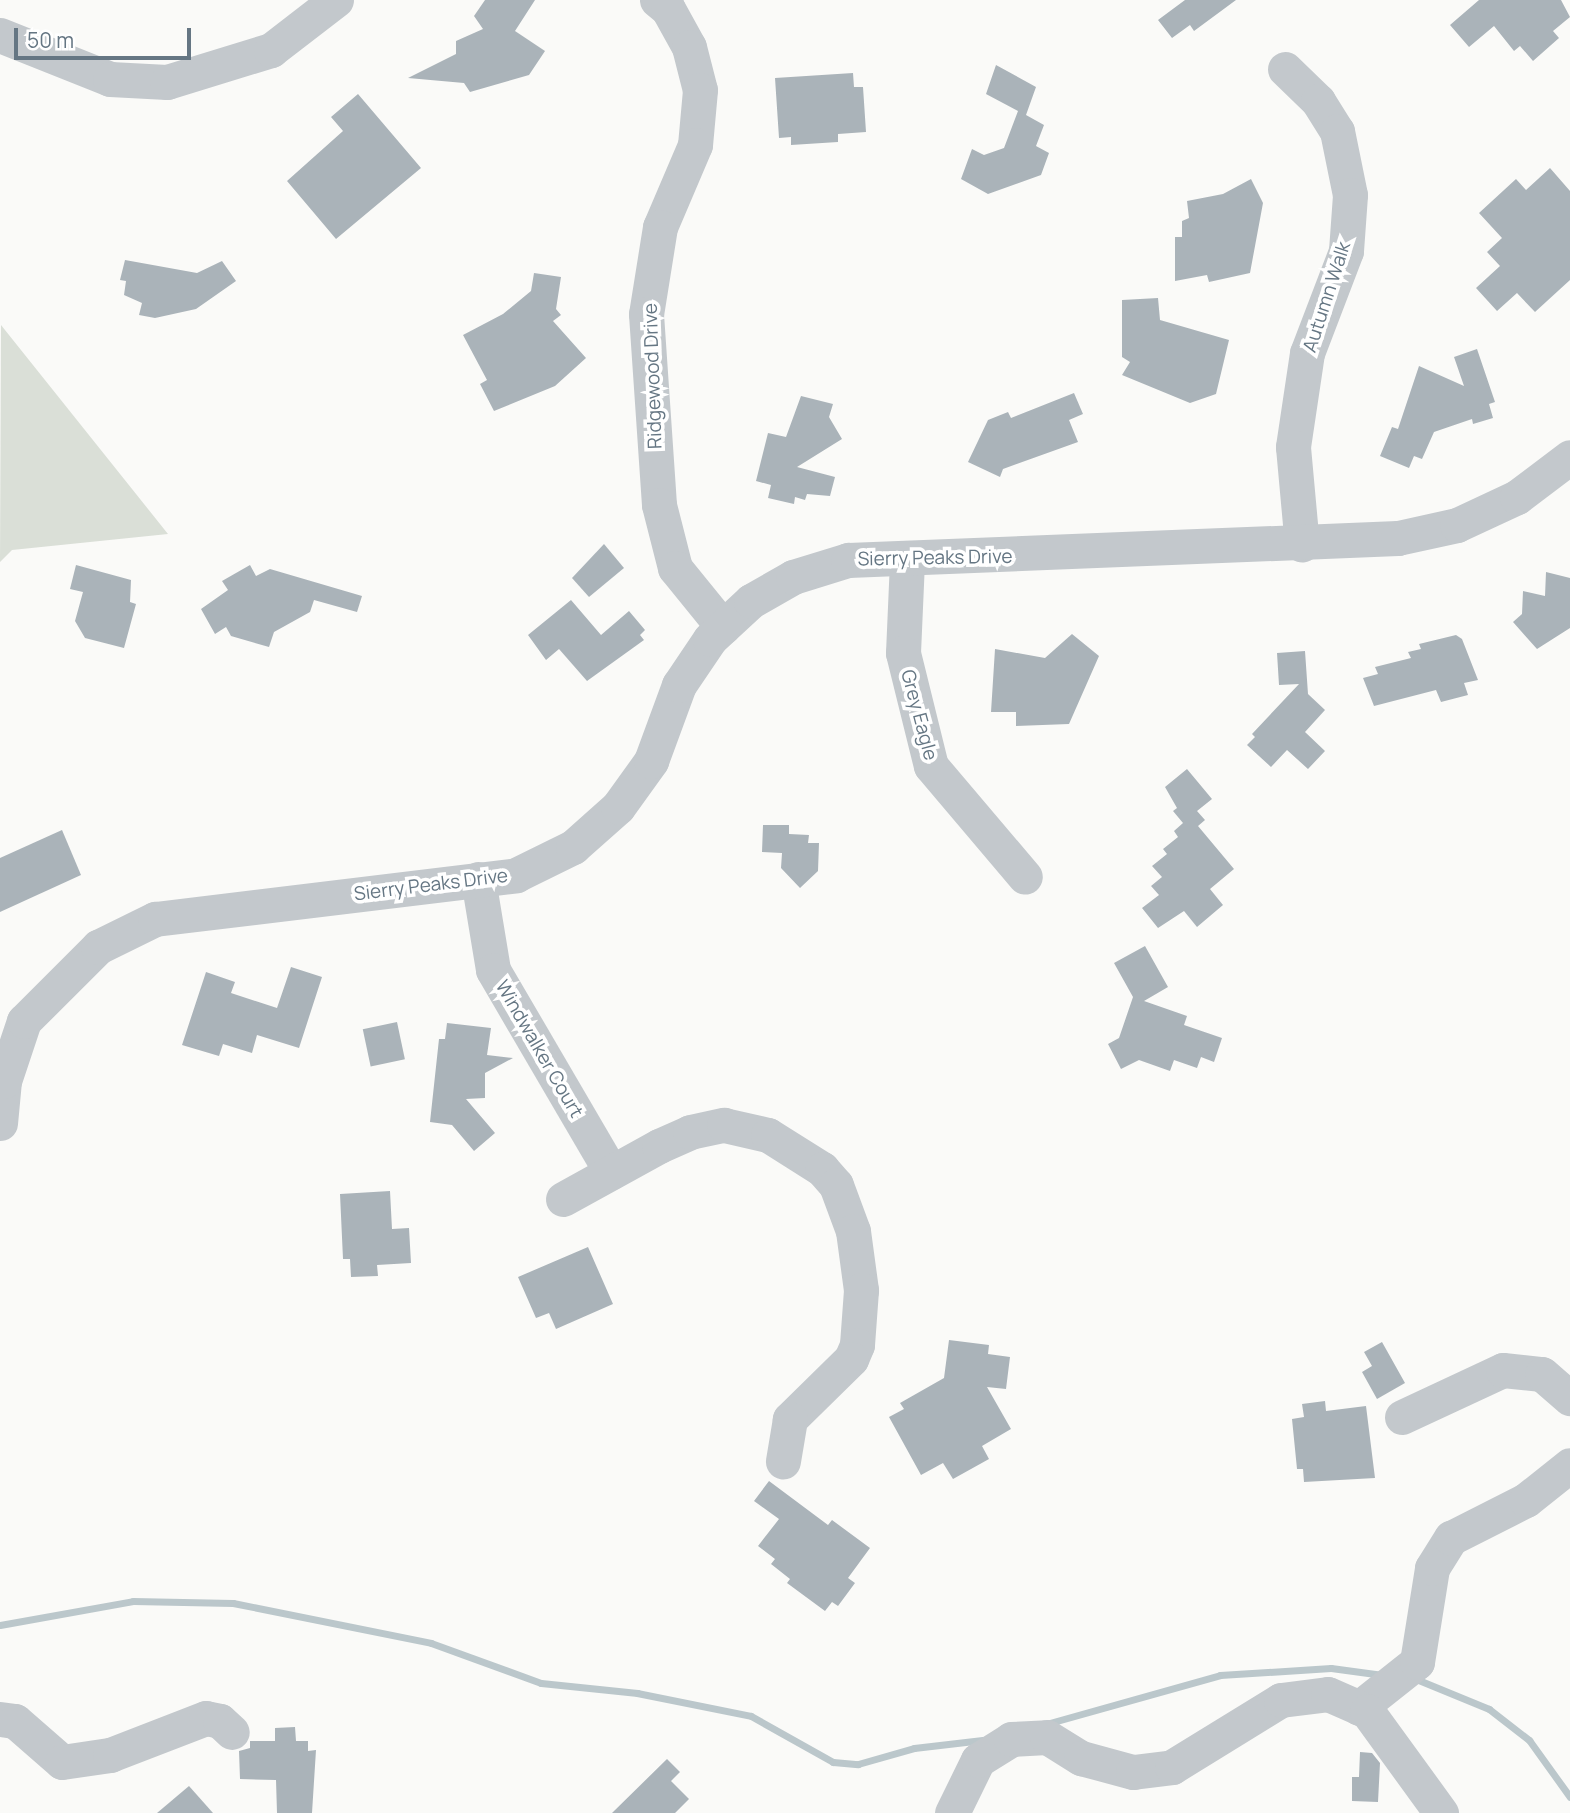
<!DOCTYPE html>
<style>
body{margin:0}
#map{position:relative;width:1570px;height:1813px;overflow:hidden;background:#fafaf8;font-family:Manrope,sans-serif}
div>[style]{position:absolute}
.green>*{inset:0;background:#dadfd7}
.stream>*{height:7px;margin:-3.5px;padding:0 3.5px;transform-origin:3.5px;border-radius:3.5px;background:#bbc7cb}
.building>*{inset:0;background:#aab3b9;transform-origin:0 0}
.minor>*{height:35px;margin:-17.5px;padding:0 17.5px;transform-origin:17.5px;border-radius:17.5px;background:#c3c8cc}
span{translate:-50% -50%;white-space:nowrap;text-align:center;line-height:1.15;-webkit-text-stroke:7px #fff;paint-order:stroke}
.street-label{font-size:19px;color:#657683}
.scale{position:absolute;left:14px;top:28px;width:177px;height:32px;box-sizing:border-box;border:4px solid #657683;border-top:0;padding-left:9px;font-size:21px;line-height:24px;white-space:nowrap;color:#657683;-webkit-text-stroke:5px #fff;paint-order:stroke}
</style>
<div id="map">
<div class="green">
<i style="clip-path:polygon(1px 325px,168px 534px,12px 550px,0 562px)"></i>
</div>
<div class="stream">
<i style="left:0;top:1625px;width:135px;rotate:-10.2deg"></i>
<i style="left:133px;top:1601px;width:100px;rotate:1.1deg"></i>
<i style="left:233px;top:1603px;width:202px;rotate:11.4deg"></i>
<i style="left:431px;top:1643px;width:117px;rotate:20deg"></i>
<i style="left:541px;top:1683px;width:97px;rotate:5.9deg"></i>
<i style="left:637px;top:1693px;width:116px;rotate:11.4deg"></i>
<i style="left:751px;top:1716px;width:94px;rotate:29.3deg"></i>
<i style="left:833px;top:1762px;width:25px;rotate:5deg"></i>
<i style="left:858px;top:1764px;width:58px;rotate:-15.9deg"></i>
<i style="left:914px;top:1748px;width:69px;rotate:-6.6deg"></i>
<i style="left:1416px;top:1679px;width:79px;rotate:22.3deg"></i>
<i style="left:1489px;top:1709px;width:51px;rotate:37.8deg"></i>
<i style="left:1529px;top:1740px;width:70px;rotate:54.3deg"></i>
<i style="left:1046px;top:1724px;width:181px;rotate:-15.7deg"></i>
<i style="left:1220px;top:1675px;width:111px;rotate:-3.6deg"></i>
<i style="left:1331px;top:1668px;width:52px;rotate:7.7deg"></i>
</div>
<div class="building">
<i style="clip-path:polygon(485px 0,535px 0,515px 31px,545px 51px,529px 75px,470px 92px,464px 83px,408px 78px,456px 54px,456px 41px,483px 29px,474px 16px)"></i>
<i style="clip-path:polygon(1185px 0,1236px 0,1194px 31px,1190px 25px,1172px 38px,1158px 20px)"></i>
<i style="clip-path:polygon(1479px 0,1561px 0,1570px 17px,1553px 31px,1559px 38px,1533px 61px,1520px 46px,1514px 51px,1494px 26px,1469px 47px,1450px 25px)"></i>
<i style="clip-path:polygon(996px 65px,1036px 87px,1026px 115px,1044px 125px,1036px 146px,1049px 153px,1041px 175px,988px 194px,961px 179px,972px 149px,984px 155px,1004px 148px,1018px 111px,986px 94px)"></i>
<i style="clip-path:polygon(853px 73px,854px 87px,863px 87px,866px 132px,838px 134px,838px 142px,791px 145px,791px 137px,779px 138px,775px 78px)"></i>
<i style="clip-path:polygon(358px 94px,421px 168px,336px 239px,287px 181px,343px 131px,331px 117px)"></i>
<i style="clip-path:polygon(1550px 168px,1570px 191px,1570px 280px,1535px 312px,1517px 293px,1497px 311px,1476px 288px,1500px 266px,1487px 252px,1502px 238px,1479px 213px,1516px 179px,1526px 190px)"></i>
<i style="clip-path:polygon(1251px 179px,1263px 203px,1250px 273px,1209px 282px,1207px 275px,1175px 281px,1175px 237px,1182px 237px,1182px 221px,1189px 218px,1187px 201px,1223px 194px)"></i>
<i style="clip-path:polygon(125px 260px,197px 273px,222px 261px,236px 281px,196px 309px,155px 318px,139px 315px,142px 303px,124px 295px,126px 281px,120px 280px)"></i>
<i style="clip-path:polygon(534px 273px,561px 277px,556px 309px,561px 315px,553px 321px,586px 358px,555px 386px,494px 411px,480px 384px,487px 380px,463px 335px,503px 314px,531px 291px)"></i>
<i style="clip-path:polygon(1158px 298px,1160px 320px,1229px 340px,1216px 394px,1190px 403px,1122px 375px,1130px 362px,1122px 357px,1122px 300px)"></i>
<i style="clip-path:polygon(1477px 349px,1495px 402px,1489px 404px,1493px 418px,1473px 424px,1472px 419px,1434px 432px,1422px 459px,1414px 456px,1409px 468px,1380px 456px,1392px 427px,1398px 429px,1419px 366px,1464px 386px,1454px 357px)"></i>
<i style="clip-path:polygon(1074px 393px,1083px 414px,1069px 420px,1078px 442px,1003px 469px,1000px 477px,968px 462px,988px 420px,1008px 412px,1011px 418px)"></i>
<i style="clip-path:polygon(801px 396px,833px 404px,829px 417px,842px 439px,797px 467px,835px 477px,830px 496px,807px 494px,805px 500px,795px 497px,794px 504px,768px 498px,771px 485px,756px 481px,768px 433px,786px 437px)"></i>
<i style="clip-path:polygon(604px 544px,624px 568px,589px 597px,572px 578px)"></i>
<i style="clip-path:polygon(76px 565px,131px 580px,130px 602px,136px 604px,124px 648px,85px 638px,75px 621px,83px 592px,70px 589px)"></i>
<i style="clip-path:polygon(250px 565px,256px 576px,270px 569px,362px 596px,357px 612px,314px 600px,310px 612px,274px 632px,269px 647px,231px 636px,226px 627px,215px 634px,201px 609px,228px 590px,222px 581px)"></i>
<i style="clip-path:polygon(1546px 572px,1570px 578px,1570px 628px,1537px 649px,1513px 622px,1522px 614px,1523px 591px,1545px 596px)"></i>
<i style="clip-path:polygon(571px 600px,601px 635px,629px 611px,645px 630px,640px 635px,644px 640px,587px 681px,559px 649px,546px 660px,528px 635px)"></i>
<i style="clip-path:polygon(1072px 634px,1099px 656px,1069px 724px,1016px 726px,1016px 712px,991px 712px,995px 649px,1045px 658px)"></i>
<i style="clip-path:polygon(1456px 635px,1462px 639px,1478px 680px,1464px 683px,1468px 695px,1441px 702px,1436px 690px,1374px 706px,1363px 678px,1378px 674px,1375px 667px,1411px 658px,1408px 652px,1421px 649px,1419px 644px)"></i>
<i style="clip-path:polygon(1305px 651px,1308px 694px,1325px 710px,1305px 732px,1325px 751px,1308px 769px,1287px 750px,1271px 767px,1247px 745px,1255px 737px,1252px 734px,1299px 684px,1279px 685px,1277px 653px)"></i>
<i style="clip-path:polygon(1187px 769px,1212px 799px,1197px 811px,1205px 820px,1198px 826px,1234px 869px,1210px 889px,1223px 905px,1197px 927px,1184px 911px,1158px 928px,1142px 908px,1159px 895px,1151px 886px,1162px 877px,1152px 866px,1167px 854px,1163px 849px,1178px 837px,1174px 831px,1183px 823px,1173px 811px,1177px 808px,1165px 787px)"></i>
<i style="clip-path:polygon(763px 825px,789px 825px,789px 834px,809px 835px,808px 843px,819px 843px,818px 871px,800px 888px,781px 868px,782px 853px,762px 852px)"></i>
<i style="clip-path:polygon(62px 830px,81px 875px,0 912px,0 858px)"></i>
<i style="clip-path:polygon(1145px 946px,1168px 987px,1144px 1001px,1187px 1016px,1184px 1025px,1222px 1038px,1214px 1062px,1201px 1057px,1197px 1068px,1174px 1060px,1170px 1071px,1139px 1060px,1121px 1069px,1108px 1044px,1119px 1038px,1133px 997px,1114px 963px)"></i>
<i style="clip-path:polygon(291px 967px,322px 977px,299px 1048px,257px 1035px,252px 1053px,223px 1044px,219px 1056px,182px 1045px,206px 972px,235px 982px,231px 993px,277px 1008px)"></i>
<i style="left:397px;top:1022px;width:38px;height:35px;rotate:78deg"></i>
<i style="clip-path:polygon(447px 1023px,491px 1028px,487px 1055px,513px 1058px,485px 1073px,485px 1098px,466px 1099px,495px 1133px,474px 1151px,452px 1125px,430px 1122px,439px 1039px,445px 1039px)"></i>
<i style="clip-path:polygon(390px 1191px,392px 1229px,409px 1228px,411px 1263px,377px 1265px,378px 1276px,351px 1277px,350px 1259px,343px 1259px,340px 1194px)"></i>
<i style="clip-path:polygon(588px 1247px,613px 1304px,556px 1329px,549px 1313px,536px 1318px,518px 1277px)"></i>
<i style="clip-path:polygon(949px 1340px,989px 1345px,988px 1354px,1010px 1357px,1006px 1389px,987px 1387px,1011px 1429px,982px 1446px,989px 1459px,953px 1479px,943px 1463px,921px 1475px,889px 1417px,904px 1409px,900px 1403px,944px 1378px)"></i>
<i style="clip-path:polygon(1382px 1342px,1405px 1383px,1377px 1399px,1362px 1372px,1372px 1366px,1364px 1352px)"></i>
<i style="clip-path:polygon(1325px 1401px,1326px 1411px,1366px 1406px,1375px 1478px,1304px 1482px,1303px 1469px,1297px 1469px,1292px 1419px,1304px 1417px,1302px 1404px)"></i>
<i style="clip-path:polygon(769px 1481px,828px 1525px,832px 1520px,870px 1548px,848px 1578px,855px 1583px,838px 1606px,832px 1602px,825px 1611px,787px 1583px,790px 1579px,771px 1564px,775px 1559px,758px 1546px,779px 1519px,754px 1501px)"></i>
<i style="clip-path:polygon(295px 1727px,296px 1741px,308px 1741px,308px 1751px,316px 1750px,312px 1813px,277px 1813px,276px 1780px,240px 1779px,239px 1751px,250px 1748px,250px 1741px,275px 1741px,275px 1728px)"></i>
<i style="clip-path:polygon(1360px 1752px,1372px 1753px,1380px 1763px,1378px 1802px,1352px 1801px,1352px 1777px,1359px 1777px)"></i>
<i style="clip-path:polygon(667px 1759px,680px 1772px,671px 1781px,689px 1799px,675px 1813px,612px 1813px)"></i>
<i style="clip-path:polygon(189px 1786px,213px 1813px,157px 1813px)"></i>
</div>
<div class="minor">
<i style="left:657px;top:0;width:14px;rotate:39deg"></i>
<i style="left:668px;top:9px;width:43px;rotate:61.1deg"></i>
<i style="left:689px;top:47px;width:44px;rotate:75.7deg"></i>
<i style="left:700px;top:90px;width:55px;rotate:95.2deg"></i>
<i style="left:695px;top:145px;width:89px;rotate:113.1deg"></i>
<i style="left:660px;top:227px;width:88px;rotate:99.1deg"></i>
<i style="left:646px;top:314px;width:191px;rotate:86.1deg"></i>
<i style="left:659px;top:505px;width:65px;rotate:75.7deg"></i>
<i style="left:675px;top:568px;width:76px;rotate:50.9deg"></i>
<i style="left:0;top:35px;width:118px;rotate:21.8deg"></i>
<i style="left:110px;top:79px;width:57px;rotate:3deg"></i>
<i style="left:167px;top:82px;width:109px;rotate:-17.1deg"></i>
<i style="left:271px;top:50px;width:82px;rotate:-37.6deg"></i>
<i style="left:1285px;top:69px;width:46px;rotate:44.1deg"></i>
<i style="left:1318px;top:101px;width:36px;rotate:58deg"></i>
<i style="left:1337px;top:131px;width:65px;rotate:78.5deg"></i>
<i style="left:1350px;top:195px;width:56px;rotate:94.1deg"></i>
<i style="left:1346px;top:251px;width:109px;rotate:110.9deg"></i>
<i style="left:1307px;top:353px;width:95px;rotate:98.5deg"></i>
<i style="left:1293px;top:447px;width:98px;rotate:84.8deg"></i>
<i style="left:907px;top:561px;width:92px;rotate:92.5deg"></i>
<i style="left:903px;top:653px;width:116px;rotate:76.1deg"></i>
<i style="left:931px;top:766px;width:145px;rotate:49.7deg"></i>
<i style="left:478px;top:879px;width:92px;rotate:80.6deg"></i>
<i style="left:493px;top:970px;width:234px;rotate:59.7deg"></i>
<i style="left:0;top:1123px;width:42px;rotate:-84.6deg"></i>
<i style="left:4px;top:1081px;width:63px;rotate:-71.6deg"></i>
<i style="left:24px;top:1021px;width:105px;rotate:-45deg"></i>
<i style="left:98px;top:947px;width:64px;rotate:-26.2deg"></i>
<i style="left:155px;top:919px;width:364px;rotate:-6.9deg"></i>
<i style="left:516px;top:875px;width:64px;rotate:-26.2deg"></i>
<i style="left:573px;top:847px;width:60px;rotate:-41.6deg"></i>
<i style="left:618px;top:807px;width:57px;rotate:-54.3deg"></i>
<i style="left:651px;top:761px;width:81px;rotate:-69.8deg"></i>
<i style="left:679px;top:685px;width:55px;rotate:-56deg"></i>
<i style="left:710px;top:639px;width:56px;rotate:-42.8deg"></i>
<i style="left:751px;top:601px;width:48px;rotate:-29.7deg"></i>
<i style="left:793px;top:577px;width:58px;rotate:-17.2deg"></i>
<i style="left:848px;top:560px;width:550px;rotate:-2.29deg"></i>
<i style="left:1398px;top:538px;width:60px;rotate:-12.4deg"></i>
<i style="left:1457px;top:525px;width:66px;rotate:-25deg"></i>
<i style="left:1517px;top:497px;width:66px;rotate:-37deg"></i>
<i style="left:563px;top:1199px;width:110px;rotate:-28.9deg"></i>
<i style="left:659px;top:1146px;width:34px;rotate:-24deg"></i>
<i style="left:690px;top:1132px;width:35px;rotate:-12deg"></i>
<i style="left:724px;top:1125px;width:45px;rotate:12.8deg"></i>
<i style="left:768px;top:1135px;width:64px;rotate:32.2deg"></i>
<i style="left:822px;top:1169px;width:21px;rotate:49deg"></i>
<i style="left:836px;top:1185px;width:49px;rotate:69.7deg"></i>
<i style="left:853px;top:1231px;width:60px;rotate:82.3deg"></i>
<i style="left:861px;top:1290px;width:55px;rotate:94.2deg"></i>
<i style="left:857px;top:1345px;width:15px;rotate:113deg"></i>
<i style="left:851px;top:1359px;width:86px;rotate:135.5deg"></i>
<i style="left:790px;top:1419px;width:43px;rotate:99.5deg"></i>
<i style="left:1402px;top:1417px;width:111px;rotate:-25deg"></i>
<i style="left:1503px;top:1370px;width:39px;rotate:6deg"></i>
<i style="left:1542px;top:1374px;width:37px;rotate:41deg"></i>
<i style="left:1359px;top:1708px;width:74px;rotate:-38.4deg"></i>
<i style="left:1417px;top:1662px;width:95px;rotate:-80.9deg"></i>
<i style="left:1432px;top:1568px;width:36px;rotate:-58deg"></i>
<i style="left:1451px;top:1538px;width:84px;rotate:-26.9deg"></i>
<i style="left:1526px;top:1500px;width:56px;rotate:-38.5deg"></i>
<i style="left:0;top:1719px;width:15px;rotate:8deg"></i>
<i style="left:15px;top:1721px;width:62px;rotate:41.1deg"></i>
<i style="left:62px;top:1762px;width:49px;rotate:-8.3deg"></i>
<i style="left:110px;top:1755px;width:103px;rotate:-21.1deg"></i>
<i style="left:206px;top:1718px;width:14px;rotate:12deg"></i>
<i style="left:220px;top:1721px;width:16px;rotate:43deg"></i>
<i style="left:952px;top:1813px;width:59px;rotate:-63.9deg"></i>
<i style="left:978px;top:1760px;width:39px;rotate:-32deg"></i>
<i style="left:1011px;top:1739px;width:36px;rotate:-3deg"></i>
<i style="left:1047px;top:1737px;width:40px;rotate:32deg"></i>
<i style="left:1081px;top:1758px;width:54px;rotate:15.1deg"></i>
<i style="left:1133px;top:1772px;width:39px;rotate:-7deg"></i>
<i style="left:1172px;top:1767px;width:128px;rotate:-31.6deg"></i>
<i style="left:1281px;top:1700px;width:47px;rotate:-7.3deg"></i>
<i style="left:1328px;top:1694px;width:43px;rotate:23.6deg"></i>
<i style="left:1367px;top:1711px;width:126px;rotate:54deg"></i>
</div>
<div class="street-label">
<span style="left:1327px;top:297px;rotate:-72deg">Autumn Walk</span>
<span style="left:653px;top:376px;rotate:-92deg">Ridgewood Drive</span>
<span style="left:935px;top:558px;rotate:-1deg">Sierry Peaks Drive</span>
<span style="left:919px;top:715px;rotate:75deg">Grey Eagle</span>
<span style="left:431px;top:885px;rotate:-7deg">Sierry Peaks Drive</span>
<span style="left:539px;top:1049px;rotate:60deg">Windwalker Court</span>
</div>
<div class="scale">50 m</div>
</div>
